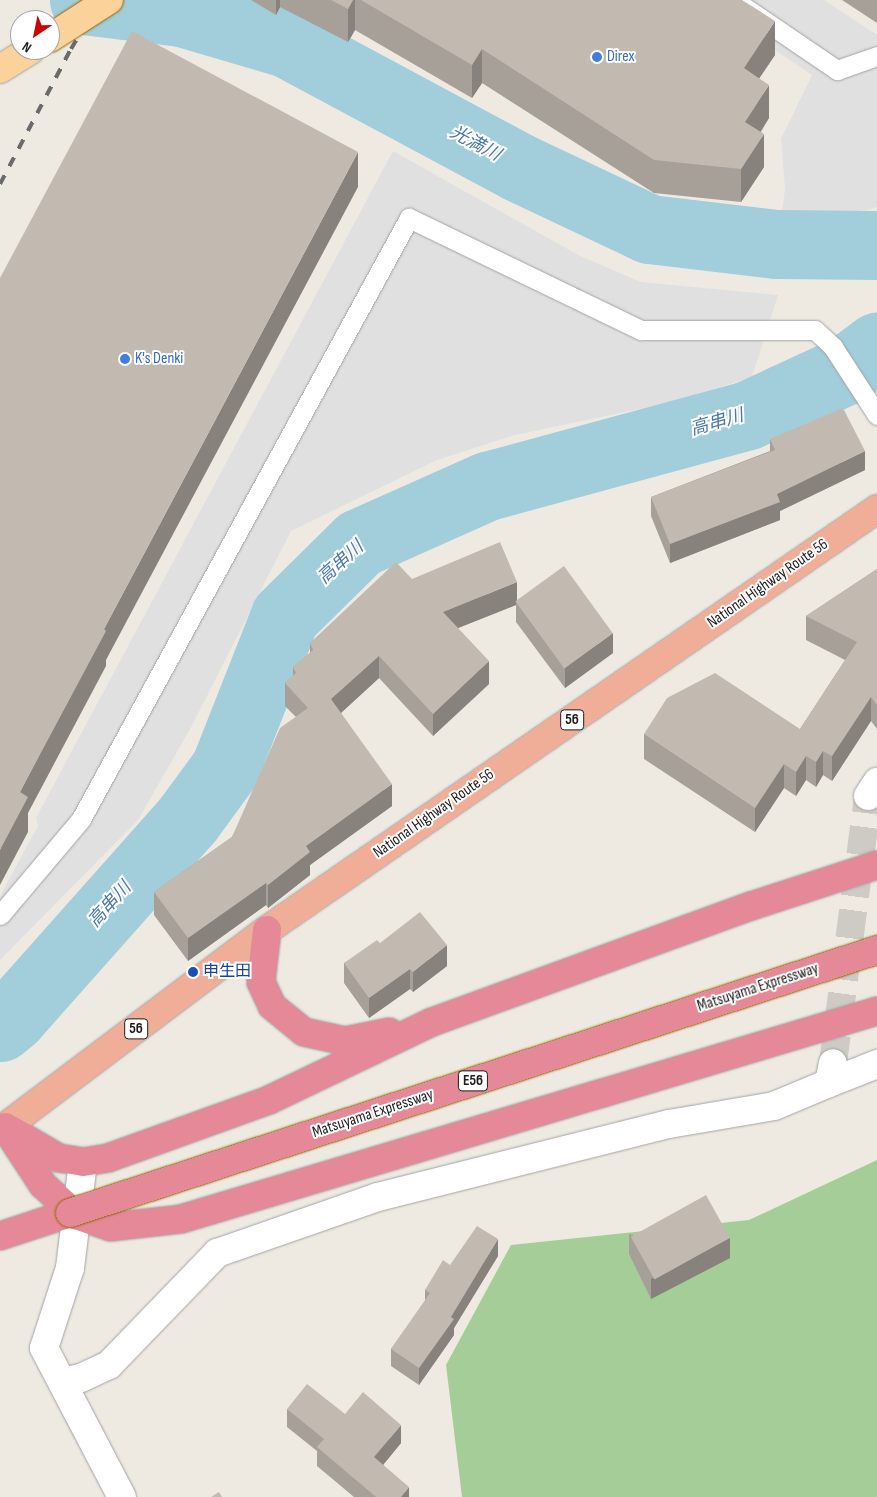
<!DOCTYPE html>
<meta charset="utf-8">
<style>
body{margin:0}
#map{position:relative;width:877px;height:1497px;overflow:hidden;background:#eeeae2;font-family:"Sofia Sans Condensed","Noto Sans JP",sans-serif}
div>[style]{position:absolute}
.forest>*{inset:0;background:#a5cd97}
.parking>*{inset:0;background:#e0e0e0}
.river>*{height:69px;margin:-34.5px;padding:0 34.5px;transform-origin:34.5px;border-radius:34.5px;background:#a2cddb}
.minor-tunnel>*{height:28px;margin-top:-14px;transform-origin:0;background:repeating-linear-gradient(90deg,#cecbc4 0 28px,transparent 0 42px)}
.roads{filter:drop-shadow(0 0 1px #a3a3a3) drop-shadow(0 0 1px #a3a3a3)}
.service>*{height:19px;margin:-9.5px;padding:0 9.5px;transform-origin:9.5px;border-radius:9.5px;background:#fff}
.minor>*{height:28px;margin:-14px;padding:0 14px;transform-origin:14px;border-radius:14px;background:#fff}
.primary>*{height:28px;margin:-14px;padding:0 14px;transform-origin:14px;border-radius:14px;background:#fbd39a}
.trunk>*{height:28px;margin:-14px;padding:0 14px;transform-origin:14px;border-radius:14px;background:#f0ae99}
.motorway>*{height:28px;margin:-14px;padding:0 14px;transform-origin:14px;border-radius:14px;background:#e58998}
.rail>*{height:4px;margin-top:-2px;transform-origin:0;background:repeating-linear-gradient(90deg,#6a6a6a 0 10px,transparent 0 20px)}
.bridges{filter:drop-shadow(0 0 1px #936701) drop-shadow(0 0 1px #936701)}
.primary-bridge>*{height:28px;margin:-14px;padding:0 14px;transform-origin:14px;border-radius:14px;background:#fbd39a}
.motorway-bridge>*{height:28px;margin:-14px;padding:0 14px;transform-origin:14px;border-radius:14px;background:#e58998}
.wall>*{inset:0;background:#a7a098}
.shaded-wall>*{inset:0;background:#88827c}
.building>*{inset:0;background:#c2bab1;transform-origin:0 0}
.dots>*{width:14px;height:14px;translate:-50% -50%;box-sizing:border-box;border:2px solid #fff;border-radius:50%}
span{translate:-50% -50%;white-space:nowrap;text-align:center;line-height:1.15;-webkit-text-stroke:4px #fff;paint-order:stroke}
.shield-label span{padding:1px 4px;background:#fff;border:1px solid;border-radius:4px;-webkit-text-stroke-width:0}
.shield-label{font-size:15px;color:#1c1c1c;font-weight:700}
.shop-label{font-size:16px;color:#366cbe}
.left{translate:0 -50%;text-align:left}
.street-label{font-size:16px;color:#1c1c1c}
.transit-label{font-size:16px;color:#164399}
.water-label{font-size:18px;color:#4a78aa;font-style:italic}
.north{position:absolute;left:10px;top:10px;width:50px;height:50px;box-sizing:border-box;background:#fff;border:1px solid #a4a4a4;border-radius:50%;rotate:214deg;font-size:14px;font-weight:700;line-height:20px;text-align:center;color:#1c1c1c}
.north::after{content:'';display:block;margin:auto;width:18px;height:22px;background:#c70702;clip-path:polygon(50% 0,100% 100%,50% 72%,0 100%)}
</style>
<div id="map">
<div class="forest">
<i style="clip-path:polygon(877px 1160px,877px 1497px,462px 1497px,446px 1365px,511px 1245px,749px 1220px)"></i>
</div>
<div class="parking">
<i style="clip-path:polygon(701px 0,824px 0,877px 35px,877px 207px,867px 210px,781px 220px,785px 189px,781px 139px,812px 75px)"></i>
<i style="clip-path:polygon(393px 151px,580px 256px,641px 282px,778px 295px,752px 377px,677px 401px,515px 435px,437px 460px,291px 531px,189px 731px,138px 820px,0 960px,0 896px,38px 826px,36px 818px)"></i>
</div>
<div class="river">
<i style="left:84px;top:0;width:98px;rotate:7.1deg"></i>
<i style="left:181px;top:12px;width:110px;rotate:16.3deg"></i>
<i style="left:287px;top:43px;width:262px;rotate:28.2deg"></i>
<i style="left:518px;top:167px;width:145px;rotate:25.3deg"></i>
<i style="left:649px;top:229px;width:128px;rotate:6.7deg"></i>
<i style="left:776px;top:244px;width:101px;rotate:0.6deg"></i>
<i style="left:0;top:1027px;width:16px;rotate:-40deg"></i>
<i style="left:12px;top:1017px;width:264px;rotate:-48.4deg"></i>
<i style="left:187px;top:820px;width:64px;rotate:-53.8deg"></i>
<i style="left:225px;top:768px;width:163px;rotate:-68.5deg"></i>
<i style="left:285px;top:616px;width:104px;rotate:-44.6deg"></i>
<i style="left:359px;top:543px;width:140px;rotate:-24deg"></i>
<i style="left:487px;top:486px;width:270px;rotate:-15.2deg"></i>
<i style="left:748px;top:415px;width:108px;rotate:-24.7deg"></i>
<i style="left:846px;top:370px;width:39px;rotate:-37deg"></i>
</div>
<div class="minor-tunnel">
<i style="left:833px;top:1063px;width:269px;rotate:-82.5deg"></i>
</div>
<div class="roads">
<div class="service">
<i style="left:734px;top:0;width:125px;rotate:34.2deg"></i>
<i style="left:837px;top:70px;width:42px;rotate:-19.3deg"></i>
<i style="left:0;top:915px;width:126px;rotate:-49.8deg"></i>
<i style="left:81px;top:819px;width:685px;rotate:-61.38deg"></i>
<i style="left:409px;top:218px;width:258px;rotate:25.8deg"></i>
<i style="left:641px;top:330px;width:174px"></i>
<i style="left:815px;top:330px;width:25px;rotate:43deg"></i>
<i style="left:833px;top:347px;width:81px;rotate:57.1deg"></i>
</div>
<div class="minor">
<i style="left:868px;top:796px;width:17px;rotate:-57deg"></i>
<i style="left:829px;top:1083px;width:52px;rotate:-21.6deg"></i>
<i style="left:83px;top:1162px;width:107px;rotate:97deg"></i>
<i style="left:70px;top:1268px;width:84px;rotate:108deg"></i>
<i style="left:44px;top:1348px;width:168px;rotate:62.4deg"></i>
<i style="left:63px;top:1382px;width:18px;rotate:-13deg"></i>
<i style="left:81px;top:1378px;width:31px;rotate:-25deg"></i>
<i style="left:109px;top:1365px;width:156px;rotate:-46deg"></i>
<i style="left:217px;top:1253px;width:170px;rotate:-19.2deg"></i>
<i style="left:378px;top:1197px;width:300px;rotate:-14.1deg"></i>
<i style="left:669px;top:1124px;width:107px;rotate:-9.7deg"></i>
<i style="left:774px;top:1106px;width:60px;rotate:-22.7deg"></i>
<i style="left:829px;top:1083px;width:20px;rotate:-79deg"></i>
</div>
<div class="primary">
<i style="left:0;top:69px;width:36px;rotate:-32deg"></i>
</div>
<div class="trunk">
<i style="left:0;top:1131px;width:334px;rotate:-37deg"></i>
<i style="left:267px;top:930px;width:741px;rotate:-34.61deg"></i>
</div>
<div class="motorway">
<i style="left:267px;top:930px;width:52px;rotate:96.6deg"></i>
<i style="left:261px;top:982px;width:26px;rotate:65deg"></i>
<i style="left:272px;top:1006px;width:41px;rotate:39.1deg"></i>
<i style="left:304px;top:1032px;width:42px;rotate:12.4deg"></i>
<i style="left:345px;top:1041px;width:45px;rotate:-11.6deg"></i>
<i style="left:5px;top:1127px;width:69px;rotate:56.8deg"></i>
<i style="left:43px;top:1185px;width:45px;rotate:42.3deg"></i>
<i style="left:76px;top:1215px;width:36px;rotate:19deg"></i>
<i style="left:110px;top:1227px;width:71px;rotate:-6.4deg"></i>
<i style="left:181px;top:1219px;width:726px;rotate:-16.64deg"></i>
<i style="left:11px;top:1130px;width:56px;rotate:30.3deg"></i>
<i style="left:59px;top:1158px;width:24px;rotate:9deg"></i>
<i style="left:83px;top:1162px;width:25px;rotate:-9deg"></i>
<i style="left:108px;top:1158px;width:171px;rotate:-19.8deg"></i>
<i style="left:269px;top:1100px;width:181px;rotate:-25.6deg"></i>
<i style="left:432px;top:1022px;width:339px;rotate:-20deg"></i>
<i style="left:751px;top:906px;width:133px;rotate:-18deg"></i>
<i style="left:0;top:1236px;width:74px;rotate:-18.2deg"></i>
</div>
</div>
<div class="rail">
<i style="left:0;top:184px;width:153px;rotate:-62.3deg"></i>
<i style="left:71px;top:49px;width:57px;rotate:-59.4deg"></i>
</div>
<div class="bridges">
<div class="primary-bridge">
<i style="left:50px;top:38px;width:70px;rotate:-32.8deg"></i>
</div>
<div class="motorway-bridge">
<i style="left:70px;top:1213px;width:849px;rotate:-18.05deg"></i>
</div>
</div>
<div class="wall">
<i style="clip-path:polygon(251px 0,742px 0,775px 55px,759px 78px,769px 118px,761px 132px,764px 167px,741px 202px,654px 193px,482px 83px,472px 98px,355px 30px,348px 42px,280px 7px,276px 15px)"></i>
<i style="clip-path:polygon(842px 0,877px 0,877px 23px)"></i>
<i style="clip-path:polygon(770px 439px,865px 470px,780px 511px,780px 520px,670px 563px,651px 516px,651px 497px,770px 451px)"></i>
<i style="clip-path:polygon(877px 569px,877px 729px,871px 721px,832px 781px,823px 775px,816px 787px,806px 780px,796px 796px,784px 788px,755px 832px,644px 759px,644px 734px,800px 729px,845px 660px,806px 640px,806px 616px)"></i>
<i style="clip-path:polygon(412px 579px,517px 601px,613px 653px,565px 688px,516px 622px,516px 605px,458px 628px,489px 684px,433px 736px,379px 678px,341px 713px,392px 806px,310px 865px,310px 875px,268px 908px,266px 905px,188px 961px,154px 915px,154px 892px,232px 837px,296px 717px,285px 706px,285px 683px,293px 676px,293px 667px,310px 653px,310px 643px)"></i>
<i style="clip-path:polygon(380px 943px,447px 966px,413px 992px,410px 989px,369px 1018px,344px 983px,344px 963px)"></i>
<i style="clip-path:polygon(629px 1234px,730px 1258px,651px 1299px,629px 1254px)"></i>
<i style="clip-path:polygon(498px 1256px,454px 1328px,454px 1335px,419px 1385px,391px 1366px,391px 1349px,425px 1301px,425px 1290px,450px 1265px)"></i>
<i style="clip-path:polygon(287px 1409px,345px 1414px,401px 1443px,383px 1465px,409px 1497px,354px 1497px,317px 1466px,317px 1451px,287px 1427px)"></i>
</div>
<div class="shaded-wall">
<i style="clip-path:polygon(276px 0,280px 0,280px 7px,276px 15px)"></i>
<i style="clip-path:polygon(353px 0,355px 0,355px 30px,348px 42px,348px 9px)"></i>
<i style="clip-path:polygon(775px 21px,775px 55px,744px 101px,744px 68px)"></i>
<i style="clip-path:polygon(482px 49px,482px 83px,472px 98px,472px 65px)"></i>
<i style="clip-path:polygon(769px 85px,769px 118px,745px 155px,745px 122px)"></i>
<i style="clip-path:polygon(764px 134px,764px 167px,741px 202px,741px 169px)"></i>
<i style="clip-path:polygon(358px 152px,358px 187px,106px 660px,106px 666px,28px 813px,28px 832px,0 885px,0 850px,20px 792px,104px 629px)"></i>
<i style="clip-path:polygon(865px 451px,865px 470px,780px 511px,780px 520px,670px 563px,670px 544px,777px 494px)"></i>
<i style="clip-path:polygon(517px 582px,517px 603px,516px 602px,516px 605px,443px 634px,443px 612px)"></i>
<i style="clip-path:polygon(613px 633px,613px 653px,565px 688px,565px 668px)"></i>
<i style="clip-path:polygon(379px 656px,379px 678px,331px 722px,331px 699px)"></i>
<i style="clip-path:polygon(489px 661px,489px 684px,433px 736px,433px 714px)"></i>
<i style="clip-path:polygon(871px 697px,871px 721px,832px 781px,832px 756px)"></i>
<i style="clip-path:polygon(823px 751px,823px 775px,816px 787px,816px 762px)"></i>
<i style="clip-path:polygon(806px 756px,806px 780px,796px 796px,796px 772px)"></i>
<i style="clip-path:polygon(784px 764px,784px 788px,755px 832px,755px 808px)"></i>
<i style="clip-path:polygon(392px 784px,392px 806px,310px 865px,310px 875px,268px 908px,268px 885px,306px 846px)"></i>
<i style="clip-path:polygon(266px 883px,266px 905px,188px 961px,188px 938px)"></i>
<i style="clip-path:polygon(447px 945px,447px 966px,413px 992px,413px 972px)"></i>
<i style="clip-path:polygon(410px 969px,410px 989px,369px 1018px,369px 998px)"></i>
<i style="clip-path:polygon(730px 1238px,730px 1258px,651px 1299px,651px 1279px)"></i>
<i style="clip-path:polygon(498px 1239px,498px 1256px,454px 1328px,454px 1335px,419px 1385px,419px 1368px)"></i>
<i style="clip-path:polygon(401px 1425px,401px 1443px,374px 1476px,374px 1457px)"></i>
<i style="clip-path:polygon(409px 1487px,409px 1497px,401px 1497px)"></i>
</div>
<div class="building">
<i style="clip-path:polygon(331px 0,353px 0,348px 9px)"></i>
<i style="clip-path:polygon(361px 0,742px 0,775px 21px,744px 68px,769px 85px,745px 122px,764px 134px,741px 169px,654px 160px,482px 49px,472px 65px)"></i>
<i style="clip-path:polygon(132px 31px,358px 152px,104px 629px,106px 631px,20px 792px,28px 797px,0 850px,0 278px)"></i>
<i style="clip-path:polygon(843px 408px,865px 451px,777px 494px,780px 502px,670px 544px,651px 497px,775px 450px,770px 439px)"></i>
<i style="clip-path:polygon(500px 542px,517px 582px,443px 612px,489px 661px,433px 714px,379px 656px,331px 699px,392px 784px,306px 846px,310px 852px,268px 885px,266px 883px,188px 938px,154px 892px,232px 837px,280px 728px,308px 708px,285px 683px,296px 673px,293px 667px,313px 650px,310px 643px,396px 562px,412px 579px)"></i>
<i style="left:564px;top:566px;width:83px;height:60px;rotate:54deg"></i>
<i style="clip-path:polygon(877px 569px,877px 705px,871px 697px,832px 756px,823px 751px,816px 762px,806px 756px,796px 772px,784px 764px,755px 808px,644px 734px,667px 698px,715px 673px,800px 729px,857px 642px,806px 616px)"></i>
<i style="clip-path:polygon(420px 912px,447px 945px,413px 972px,410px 969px,369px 998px,344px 963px,377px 940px,380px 943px)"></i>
<i style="left:706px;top:1195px;width:49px;height:86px;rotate:61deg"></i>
<i style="clip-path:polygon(477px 1226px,498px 1239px,451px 1317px,454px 1319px,419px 1368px,391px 1349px,430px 1293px,425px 1290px,443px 1260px,450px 1265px)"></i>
<i style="clip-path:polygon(307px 1384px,345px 1414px,363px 1392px,401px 1425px,374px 1457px,409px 1487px,401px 1497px,376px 1497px,317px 1447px,324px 1439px,287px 1409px)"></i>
<i style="clip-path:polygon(219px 1492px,222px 1497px,211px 1497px)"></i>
</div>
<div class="dots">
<i style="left:597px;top:57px;background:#3f7fe0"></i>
<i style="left:125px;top:359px;background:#3f7fe0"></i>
<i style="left:193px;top:972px;background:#1a4fb4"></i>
</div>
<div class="shield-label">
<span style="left:572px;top:720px">56</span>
<span style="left:136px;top:1029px">56</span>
<span style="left:473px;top:1081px">E56</span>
</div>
<div class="shop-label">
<span class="left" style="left:607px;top:57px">Direx</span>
<span class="left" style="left:135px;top:359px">K's Denki</span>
</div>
<div class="street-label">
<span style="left:768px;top:584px;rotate:-35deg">National Highway Route 56</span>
<span style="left:434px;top:814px;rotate:-35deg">National Highway Route 56</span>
<span style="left:758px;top:988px;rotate:-18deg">Matsuyama Expressway</span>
<span style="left:373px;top:1114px;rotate:-18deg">Matsuyama Expressway</span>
</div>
<div class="transit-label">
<span class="left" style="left:203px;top:972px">申生田</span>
</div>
<div class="water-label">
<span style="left:475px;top:144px;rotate:28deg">光満川</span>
<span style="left:717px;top:423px;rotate:-16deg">高串川</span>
<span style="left:341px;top:563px;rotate:-42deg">高串川</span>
<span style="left:110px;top:905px;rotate:-48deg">高串川</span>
</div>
<div class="north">N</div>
</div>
